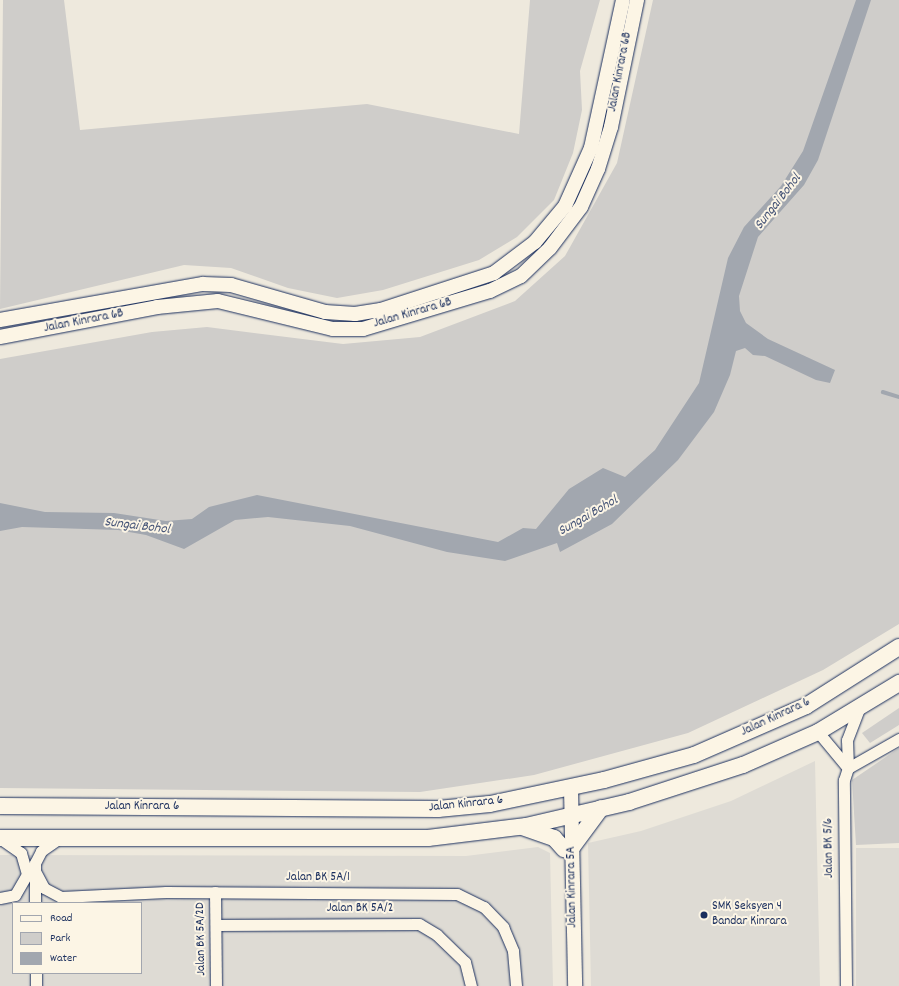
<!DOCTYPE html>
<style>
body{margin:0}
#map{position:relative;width:899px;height:986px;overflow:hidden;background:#eee9dd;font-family:Dekko,sans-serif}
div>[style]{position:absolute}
.built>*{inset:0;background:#dedbd4;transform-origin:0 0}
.green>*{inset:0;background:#cfcdca}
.water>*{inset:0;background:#a2a7af}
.stream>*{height:3.5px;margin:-1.75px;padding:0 1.75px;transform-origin:1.75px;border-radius:1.75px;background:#a2a7af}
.roads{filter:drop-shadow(0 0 1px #1b2f5e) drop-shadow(0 0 1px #1b2f5e)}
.minor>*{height:11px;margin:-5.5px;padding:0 5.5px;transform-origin:5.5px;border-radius:5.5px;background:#fcf5e5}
.tertiary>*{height:14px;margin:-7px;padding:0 7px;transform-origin:7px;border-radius:7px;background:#fcf5e5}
.secondary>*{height:16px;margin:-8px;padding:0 8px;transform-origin:8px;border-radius:8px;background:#fcf5e5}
.dots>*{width:11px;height:11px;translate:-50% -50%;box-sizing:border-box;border:2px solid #fcf5e5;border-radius:50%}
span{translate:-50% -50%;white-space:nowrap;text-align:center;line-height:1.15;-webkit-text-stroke:4px #fcf5e5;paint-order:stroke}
.street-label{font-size:13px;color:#1b2f5e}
.poi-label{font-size:13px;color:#1b2f5e}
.left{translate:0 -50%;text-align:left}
.water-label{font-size:14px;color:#445376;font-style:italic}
.legend{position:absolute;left:12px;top:902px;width:130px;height:72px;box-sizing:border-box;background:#fcf5e5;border:1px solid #a2a6af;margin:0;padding:5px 7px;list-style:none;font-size:12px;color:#1b2f5e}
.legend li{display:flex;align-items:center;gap:8px;height:20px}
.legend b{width:20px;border:1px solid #a2a6af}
</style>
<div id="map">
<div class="built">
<i style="clip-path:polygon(815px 761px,820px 986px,591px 986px,588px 843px,641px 831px,731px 801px)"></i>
<i style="clip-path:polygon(evenodd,538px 847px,550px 853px,553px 986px,0 986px,0 855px,466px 856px,538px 847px,13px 903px,141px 903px,141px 973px,13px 973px,13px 903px)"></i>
<i style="left:899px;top:848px;width:138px;height:43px;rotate:90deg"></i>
</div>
<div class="green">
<i style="clip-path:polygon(3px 0,64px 0,80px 130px,367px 104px,519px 134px,530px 0,600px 0,580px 71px,582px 110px,573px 153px,554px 200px,517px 237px,479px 260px,383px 290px,337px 298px,288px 288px,231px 268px,184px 265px,0 309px)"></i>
<i style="clip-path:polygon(653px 0,899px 0,899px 624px,823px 670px,688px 733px,534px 775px,420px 792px,0 788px,0 359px,152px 332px,207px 327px,343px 344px,420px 337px,515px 301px,565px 256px,617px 163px)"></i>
<i style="clip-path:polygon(899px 708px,899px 725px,870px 743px,862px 733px)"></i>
<i style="clip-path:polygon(899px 748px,899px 843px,856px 845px,852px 780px)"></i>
</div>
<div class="water">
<i style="clip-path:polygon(856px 0,871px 0,818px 160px,804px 185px,758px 237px,739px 296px,740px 311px,746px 323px,768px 339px,835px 370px,830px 383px,816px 380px,765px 356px,753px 355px,745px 348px,736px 351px,730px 375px,714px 412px,678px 460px,612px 524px,560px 552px,557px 543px,505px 561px,447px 552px,350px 526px,268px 517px,235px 520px,184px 549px,146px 535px,118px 530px,22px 527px,0 531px,0 503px,45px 512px,114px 513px,166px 521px,192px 519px,209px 507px,257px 495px,498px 542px,523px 528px,536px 529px,569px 489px,603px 468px,625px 477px,655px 450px,699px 383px,728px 258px,744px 227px,781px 186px,803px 151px)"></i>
</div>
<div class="stream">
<i style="left:883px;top:392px;width:17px;rotate:17deg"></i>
</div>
<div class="roads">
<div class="minor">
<i style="left:818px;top:732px;width:47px;rotate:50.2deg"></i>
<i style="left:848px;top:768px;width:28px;rotate:-92deg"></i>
<i style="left:847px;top:740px;width:34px;rotate:-69deg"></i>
<i style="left:35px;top:871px;width:19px;rotate:62deg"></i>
<i style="left:44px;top:888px;width:19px;rotate:28deg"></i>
<i style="left:61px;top:897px;width:105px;rotate:-2.7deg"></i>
<i style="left:166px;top:892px;width:291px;rotate:0.4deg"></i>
<i style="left:457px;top:894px;width:30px;rotate:26deg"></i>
<i style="left:484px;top:907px;width:28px;rotate:46deg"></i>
<i style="left:503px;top:927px;width:26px;rotate:67deg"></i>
<i style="left:513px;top:951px;width:35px;rotate:85deg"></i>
<i style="left:215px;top:892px;width:94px;rotate:89.4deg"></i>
<i style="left:0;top:898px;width:15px;rotate:-11deg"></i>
<i style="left:15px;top:895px;width:24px;rotate:-60deg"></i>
<i style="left:27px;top:874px;width:22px;rotate:-106deg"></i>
<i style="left:21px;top:853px;width:24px;rotate:-145deg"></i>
<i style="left:35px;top:903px;width:40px;rotate:-90deg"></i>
<i style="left:35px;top:863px;width:13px;rotate:-63deg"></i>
<i style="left:41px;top:851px;width:21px;rotate:-35deg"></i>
<i style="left:216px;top:925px;width:203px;rotate:-0.3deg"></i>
<i style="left:419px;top:924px;width:21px;rotate:31deg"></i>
<i style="left:437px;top:935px;width:39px;rotate:44deg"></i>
<i style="left:465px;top:962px;width:25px;rotate:76deg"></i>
<i style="left:36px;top:973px;width:13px;rotate:90deg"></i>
<i style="left:846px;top:986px;width:206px;rotate:-90.6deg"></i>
<i style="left:844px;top:780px;width:13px;rotate:-72deg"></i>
<i style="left:848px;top:768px;width:59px;rotate:-29.6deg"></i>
</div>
<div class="tertiary">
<i style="left:0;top:320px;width:206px;rotate:-10.1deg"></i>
<i style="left:203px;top:284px;width:28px;rotate:2deg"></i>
<i style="left:231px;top:285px;width:98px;rotate:16deg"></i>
<i style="left:325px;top:312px;width:30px;rotate:4deg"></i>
<i style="left:355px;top:314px;width:26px;rotate:-9deg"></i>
<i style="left:381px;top:310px;width:119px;rotate:-18.1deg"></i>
<i style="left:494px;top:273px;width:51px;rotate:-37.1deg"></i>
<i style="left:535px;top:242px;width:47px;rotate:-50.2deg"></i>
<i style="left:565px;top:206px;width:64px;rotate:-65.9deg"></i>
<i style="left:591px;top:148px;width:151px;rotate:-77.8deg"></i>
<i style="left:0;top:337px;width:160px;rotate:-10.8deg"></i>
<i style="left:157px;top:307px;width:61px;rotate:-5.6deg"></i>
<i style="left:218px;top:301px;width:118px;rotate:13.7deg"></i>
<i style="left:333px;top:329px;width:30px"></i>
<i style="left:363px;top:329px;width:133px;rotate:-16.7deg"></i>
<i style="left:490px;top:291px;width:34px;rotate:-26deg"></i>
<i style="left:521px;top:276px;width:40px;rotate:-44deg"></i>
<i style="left:550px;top:248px;width:51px;rotate:-52.9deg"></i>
<i style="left:581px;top:207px;width:42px;rotate:-65.9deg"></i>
<i style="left:598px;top:169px;width:44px;rotate:-72.8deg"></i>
<i style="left:611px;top:127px;width:130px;rotate:-78.4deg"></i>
<i style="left:571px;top:788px;width:198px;rotate:88.8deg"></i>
</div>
<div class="secondary">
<i style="left:0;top:806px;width:438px;rotate:0.4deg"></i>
<i style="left:438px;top:809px;width:52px;rotate:-5.5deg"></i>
<i style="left:490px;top:804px;width:116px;rotate:-11.9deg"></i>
<i style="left:604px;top:780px;width:93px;rotate:-15.5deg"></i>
<i style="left:694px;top:755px;width:122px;rotate:-23.6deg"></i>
<i style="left:806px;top:706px;width:110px;rotate:-32.4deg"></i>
<i style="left:522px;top:827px;width:34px;rotate:19deg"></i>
<i style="left:554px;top:838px;width:15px;rotate:48deg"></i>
<i style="left:0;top:838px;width:428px"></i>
<i style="left:428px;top:838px;width:99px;rotate:-7deg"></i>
<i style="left:526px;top:826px;width:106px;rotate:-13.1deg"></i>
<i style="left:629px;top:802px;width:120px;rotate:-18deg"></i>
<i style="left:743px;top:765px;width:82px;rotate:-23.7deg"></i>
<i style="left:818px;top:732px;width:95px;rotate:-31.2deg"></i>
<i style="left:573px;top:846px;width:47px;rotate:-53.6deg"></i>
</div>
</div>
<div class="dots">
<i style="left:704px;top:915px;background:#1b2f5e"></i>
</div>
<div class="street-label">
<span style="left:621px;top:72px;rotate:-79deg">Jalan Kinrara 6B</span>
<span style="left:413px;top:314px;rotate:-16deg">Jalan Kinrara 6B</span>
<span style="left:84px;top:322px;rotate:-11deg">Jalan Kinrara 6B</span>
<span style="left:776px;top:718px;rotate:-25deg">Jalan Kinrara 6</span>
<span style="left:466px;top:805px;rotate:-6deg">Jalan Kinrara 6</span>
<span style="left:142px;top:807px">Jalan Kinrara 6</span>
<span style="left:830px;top:848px;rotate:-91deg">Jalan BK 5/6</span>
<span style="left:318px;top:878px">Jalan BK 5A/1</span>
<span style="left:573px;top:887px;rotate:-91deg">Jalan Kinrara 5A</span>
<span style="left:360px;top:909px">Jalan BK 5A/2</span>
<span style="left:202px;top:939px;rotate:-91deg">Jalan BK 5A/2D</span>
</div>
<div class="poi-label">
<span class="left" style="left:712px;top:915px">SMK Seksyen 4<br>Bandar Kinrara</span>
</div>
<div class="water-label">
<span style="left:778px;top:202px;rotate:-52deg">Sungai Bohol</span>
<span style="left:588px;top:516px;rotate:-30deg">Sungai Bohol</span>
<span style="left:137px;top:526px;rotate:7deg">Sungai Bohol</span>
</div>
<ul class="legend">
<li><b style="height:5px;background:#fcf5e5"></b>Road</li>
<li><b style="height:11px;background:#cfcdca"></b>Park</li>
<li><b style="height:11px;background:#a2a7af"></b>Water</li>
</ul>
</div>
